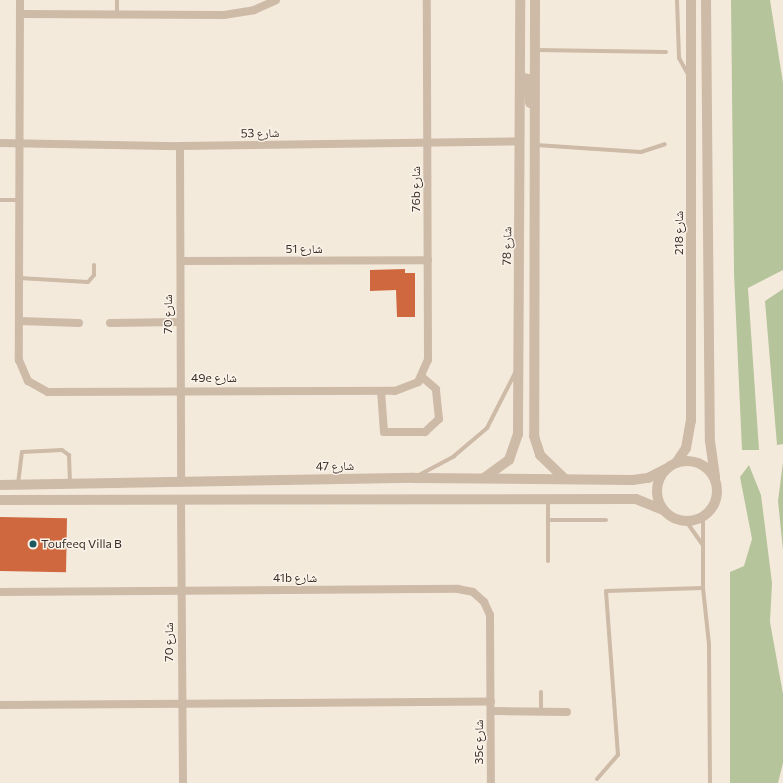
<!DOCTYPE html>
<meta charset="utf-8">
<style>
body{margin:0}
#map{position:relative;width:783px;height:783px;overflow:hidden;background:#f4eadc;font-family:Commissioner,"Noto Naskh Arabic",sans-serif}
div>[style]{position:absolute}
.green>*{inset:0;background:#b5c49b}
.building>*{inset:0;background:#cf683f;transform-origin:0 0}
.service>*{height:4px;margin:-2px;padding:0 2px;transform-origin:2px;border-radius:2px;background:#cdbaa7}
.minor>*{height:8px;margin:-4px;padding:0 4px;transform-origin:4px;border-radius:4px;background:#cdbaa7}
.tertiary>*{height:10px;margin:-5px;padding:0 5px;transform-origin:5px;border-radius:5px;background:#cdbaa7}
.tertiary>.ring{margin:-5px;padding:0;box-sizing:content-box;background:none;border:10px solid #cdbaa7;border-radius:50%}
.dots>*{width:11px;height:11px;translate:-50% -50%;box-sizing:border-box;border:2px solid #fbf3e9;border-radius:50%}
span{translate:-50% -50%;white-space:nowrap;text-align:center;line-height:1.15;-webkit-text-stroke:3px #fbf3e9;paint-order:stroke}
.street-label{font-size:12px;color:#392e28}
.poi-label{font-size:12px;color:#392e28}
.left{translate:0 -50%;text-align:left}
</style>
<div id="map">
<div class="green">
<i style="clip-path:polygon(731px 0,770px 0,783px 83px,783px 270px,748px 288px,759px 450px,742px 450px,734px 274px)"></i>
<i style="clip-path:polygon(783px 289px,783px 444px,777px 445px,765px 301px)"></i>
<i style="clip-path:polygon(783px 462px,783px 550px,778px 501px)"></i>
<i style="clip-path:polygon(749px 465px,761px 495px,772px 583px,770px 622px,783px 694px,783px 763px,778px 783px,730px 783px,730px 572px,744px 566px,752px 539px,740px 477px)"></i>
</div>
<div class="building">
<i style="clip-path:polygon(405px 269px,405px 273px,415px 273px,415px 317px,397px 317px,396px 290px,370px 291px,370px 270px)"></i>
<i style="left:0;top:517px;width:67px;height:54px;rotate:1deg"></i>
</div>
<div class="service">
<i style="left:117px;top:0;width:15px;rotate:90deg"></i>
<i style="left:677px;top:0;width:58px;rotate:88deg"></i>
<i style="left:679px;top:58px;width:23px;rotate:61deg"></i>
<i style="left:536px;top:50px;width:130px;rotate:0.9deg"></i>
<i style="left:536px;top:145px;width:105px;rotate:3.8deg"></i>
<i style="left:641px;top:152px;width:25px;rotate:-18deg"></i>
<i style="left:0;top:200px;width:19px"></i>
<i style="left:19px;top:278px;width:69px;rotate:3.3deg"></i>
<i style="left:88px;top:282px;width:9px;rotate:-49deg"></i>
<i style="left:94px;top:275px;width:10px;rotate:-90deg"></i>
<i style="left:419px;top:475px;width:40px;rotate:-28deg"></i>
<i style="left:454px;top:456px;width:43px;rotate:-40.3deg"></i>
<i style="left:487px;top:428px;width:62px;rotate:-63deg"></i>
<i style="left:18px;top:484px;width:32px;rotate:-83deg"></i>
<i style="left:22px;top:452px;width:40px;rotate:-2.9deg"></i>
<i style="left:62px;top:450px;width:9px;rotate:36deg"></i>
<i style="left:69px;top:455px;width:28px;rotate:88deg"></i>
<i style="left:548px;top:500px;width:61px;rotate:90deg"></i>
<i style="left:548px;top:520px;width:58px"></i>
<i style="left:686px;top:521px;width:29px;rotate:55deg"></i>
<i style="left:703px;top:588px;width:71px;rotate:-90deg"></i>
<i style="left:541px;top:712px;width:20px;rotate:-90deg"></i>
<i style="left:597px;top:779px;width:32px;rotate:-49deg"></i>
<i style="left:618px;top:755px;width:164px;rotate:-94.2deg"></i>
<i style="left:606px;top:591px;width:97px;rotate:-1.8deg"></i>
<i style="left:703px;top:588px;width:56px;rotate:83.9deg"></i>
<i style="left:709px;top:644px;width:139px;rotate:89.6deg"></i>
</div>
<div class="minor">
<i style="left:20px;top:0;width:360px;rotate:90.2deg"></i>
<i style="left:19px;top:360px;width:23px;rotate:67deg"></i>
<i style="left:28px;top:381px;width:23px;rotate:29deg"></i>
<i style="left:48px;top:392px;width:347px;rotate:-0.2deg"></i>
<i style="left:395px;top:391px;width:25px;rotate:-21deg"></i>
<i style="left:418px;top:382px;width:24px;rotate:-66deg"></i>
<i style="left:428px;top:360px;width:360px;rotate:-90.2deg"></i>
<i style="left:20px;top:14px;width:204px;rotate:0.3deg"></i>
<i style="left:224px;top:15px;width:30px;rotate:-9deg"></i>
<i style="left:254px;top:10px;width:24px;rotate:-24deg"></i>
<i style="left:0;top:143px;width:180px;rotate:1deg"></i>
<i style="left:180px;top:146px;width:340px;rotate:-0.8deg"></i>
<i style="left:180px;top:146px;width:336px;rotate:89.8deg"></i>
<i style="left:181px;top:261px;width:247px;rotate:-0.2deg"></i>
<i style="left:19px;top:321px;width:60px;rotate:1.9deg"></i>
<i style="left:110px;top:323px;width:70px;rotate:-0.8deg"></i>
<i style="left:381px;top:391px;width:41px;rotate:85.8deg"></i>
<i style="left:384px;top:432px;width:41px"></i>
<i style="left:425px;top:432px;width:19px;rotate:-43deg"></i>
<i style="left:439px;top:419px;width:30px;rotate:-96deg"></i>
<i style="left:436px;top:389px;width:18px;rotate:-139deg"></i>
<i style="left:181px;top:500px;width:283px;rotate:89.6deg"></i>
<i style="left:0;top:592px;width:458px;rotate:-0.4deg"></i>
<i style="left:458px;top:589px;width:15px;rotate:11deg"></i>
<i style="left:473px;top:592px;width:15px;rotate:42deg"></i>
<i style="left:484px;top:602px;width:14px;rotate:65deg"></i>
<i style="left:490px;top:615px;width:168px;rotate:89.7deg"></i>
<i style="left:0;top:705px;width:491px;rotate:-0.4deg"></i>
<i style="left:491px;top:711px;width:76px;rotate:0.8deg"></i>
</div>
<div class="tertiary">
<i style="left:535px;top:0;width:436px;rotate:90.1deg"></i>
<i style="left:534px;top:436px;width:20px;rotate:72deg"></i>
<i style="left:540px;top:455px;width:33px;rotate:44deg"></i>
<i style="left:706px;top:0;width:441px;rotate:89.5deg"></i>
<i style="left:710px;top:441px;width:37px;rotate:82deg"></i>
<i style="left:520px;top:77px;width:8px;rotate:14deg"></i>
<i style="left:528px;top:79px;width:24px;rotate:85deg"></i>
<i class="ring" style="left:657px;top:461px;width:50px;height:50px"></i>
<i style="left:676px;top:463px;width:18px;rotate:-56deg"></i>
<i style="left:686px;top:448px;width:27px;rotate:-80deg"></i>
<i style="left:691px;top:421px;width:421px;rotate:-90deg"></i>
<i style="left:484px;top:478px;width:31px;rotate:-36deg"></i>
<i style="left:509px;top:460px;width:28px;rotate:-71deg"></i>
<i style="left:518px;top:434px;width:434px;rotate:-89.7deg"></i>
<i style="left:0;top:485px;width:414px;rotate:-1deg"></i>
<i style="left:414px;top:478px;width:219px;rotate:0.5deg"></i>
<i style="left:633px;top:480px;width:15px;rotate:-8deg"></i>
<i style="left:648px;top:478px;width:22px;rotate:-27deg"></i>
<i style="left:0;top:500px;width:636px;rotate:-0.09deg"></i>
<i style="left:636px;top:499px;width:29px;rotate:22deg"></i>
</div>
<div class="dots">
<i style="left:33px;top:544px;background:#1a575e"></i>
</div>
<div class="street-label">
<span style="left:260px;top:133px;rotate:-1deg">شارع 53</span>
<span style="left:416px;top:189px;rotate:-90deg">76b شارع</span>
<span style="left:679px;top:233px;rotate:-90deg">شارع 218</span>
<span style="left:507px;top:246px;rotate:-89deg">شارع 78</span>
<span style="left:304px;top:249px">شارع 51</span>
<span style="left:168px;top:314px;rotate:-90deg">شارع 70</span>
<span style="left:214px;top:378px">49e شارع</span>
<span style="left:335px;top:466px;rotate:-1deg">شارع 47</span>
<span style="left:295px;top:578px">41b شارع</span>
<span style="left:169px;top:642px;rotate:-90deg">شارع 70</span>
<span style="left:479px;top:742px;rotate:-90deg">35c شارع</span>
</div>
<div class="poi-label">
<span class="left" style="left:41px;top:544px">Toufeeq Villa B</span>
</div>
</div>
